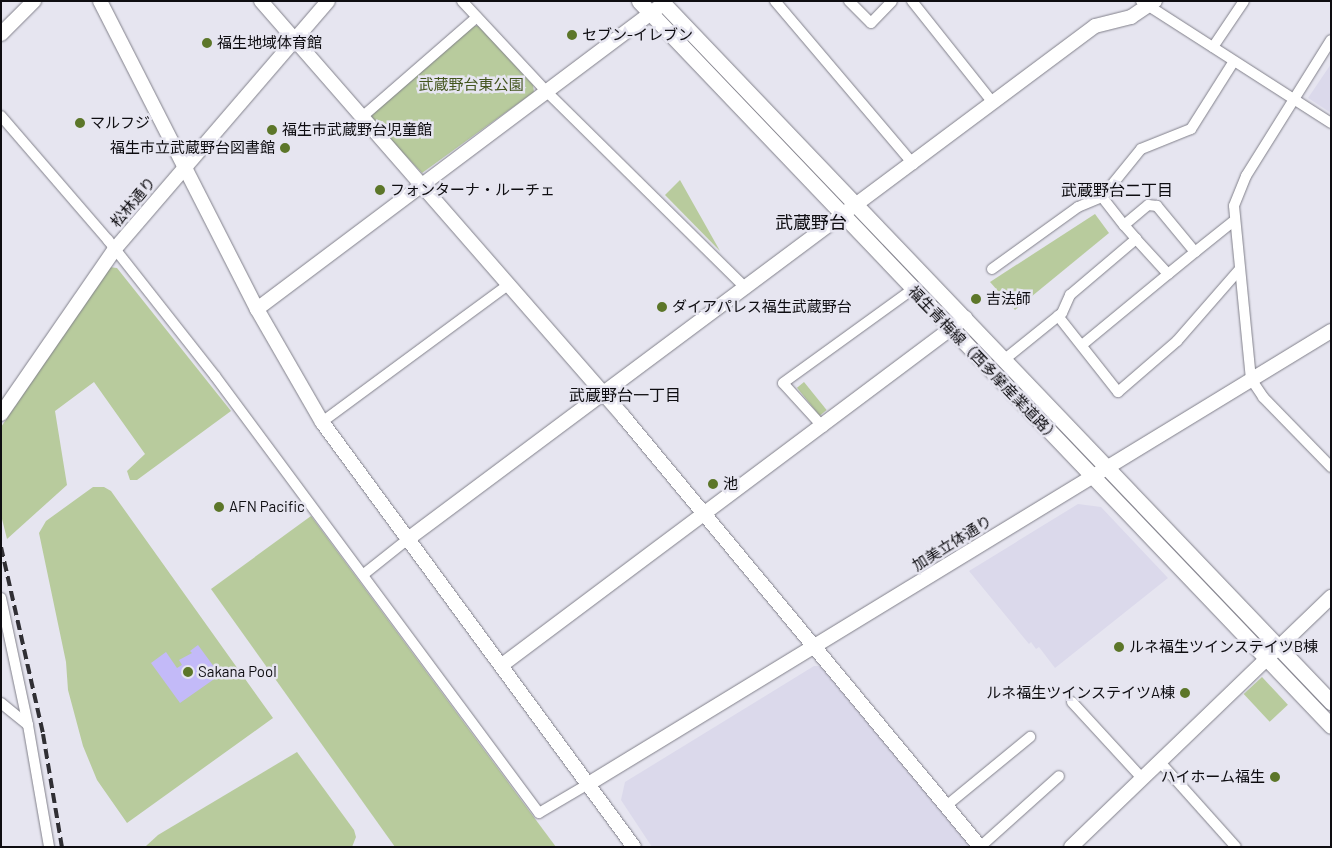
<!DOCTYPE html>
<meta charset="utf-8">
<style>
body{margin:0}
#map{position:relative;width:1332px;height:848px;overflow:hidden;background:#e6e5f0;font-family:Barlow,"Noto Sans JP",sans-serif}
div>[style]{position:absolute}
.built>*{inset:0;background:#dbd9eb}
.green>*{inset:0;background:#b8cb9d;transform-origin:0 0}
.water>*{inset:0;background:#c3baf8}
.roads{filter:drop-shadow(0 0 1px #81808a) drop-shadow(0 0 1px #81808a)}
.minor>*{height:10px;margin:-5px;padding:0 5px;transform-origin:5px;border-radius:5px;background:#fff}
.tertiary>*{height:14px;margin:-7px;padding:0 7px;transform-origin:7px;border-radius:7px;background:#fff}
.secondary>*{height:15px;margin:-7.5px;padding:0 7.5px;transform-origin:7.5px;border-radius:7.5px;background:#fff}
.rail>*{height:4px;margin-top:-2px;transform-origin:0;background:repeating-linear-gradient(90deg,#302f34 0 10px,transparent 0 15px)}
.dots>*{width:14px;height:14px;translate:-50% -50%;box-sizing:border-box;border:2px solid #e6e5f0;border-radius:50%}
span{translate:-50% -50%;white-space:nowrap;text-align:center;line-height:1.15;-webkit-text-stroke:5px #e6e5f0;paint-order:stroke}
.poi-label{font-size:15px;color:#0e0d11}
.left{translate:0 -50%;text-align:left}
.right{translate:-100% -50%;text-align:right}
.park-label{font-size:15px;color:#43551e}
.street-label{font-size:15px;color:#0e0d11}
.neighbourhood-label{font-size:16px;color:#0e0d11}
.quarter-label{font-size:18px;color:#0e0d11}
.frame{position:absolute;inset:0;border:2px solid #0e0d11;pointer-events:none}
</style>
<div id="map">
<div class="built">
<i style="clip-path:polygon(1331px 64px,1331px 113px,1308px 98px)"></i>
<i style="clip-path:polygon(1078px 504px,1101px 507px,1168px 578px,1055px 668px,1039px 647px,1036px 649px,1031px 642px,1029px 644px,969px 571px)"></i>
<i style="clip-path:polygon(814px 666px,820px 666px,971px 847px,652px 847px,621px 800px,625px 782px)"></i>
</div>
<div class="green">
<i style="clip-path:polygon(473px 26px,479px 26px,533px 85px,534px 92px,422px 173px,371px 119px,372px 114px)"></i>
<i style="clip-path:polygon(680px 180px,720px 251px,665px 195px)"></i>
<i style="clip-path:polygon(1095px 214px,1109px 233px,1015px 310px,990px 282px)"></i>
<i style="clip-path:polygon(109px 267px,117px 268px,231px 411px,137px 480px,130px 480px,127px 471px,145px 454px,94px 382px,55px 411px,67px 485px,7px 539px,1px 515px,1px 427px)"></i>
<i style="left:804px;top:382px;width:36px;height:9px;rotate:51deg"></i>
<i style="clip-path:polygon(93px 487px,104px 487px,111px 491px,273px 718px,127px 823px,97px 780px,83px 746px,68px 690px,66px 662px,39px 533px,46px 521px)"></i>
<i style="clip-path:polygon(311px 516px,556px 847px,395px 847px,211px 589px)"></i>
<i style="left:1262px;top:677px;width:38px;height:25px;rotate:47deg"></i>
<i style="clip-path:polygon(297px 752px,354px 830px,356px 837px,352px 847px,146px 846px,158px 835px)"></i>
</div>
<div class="water">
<i style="clip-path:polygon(198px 645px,220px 675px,180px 703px,151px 663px,166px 652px,177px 668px,182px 665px,179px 660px,192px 653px,190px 651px)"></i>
</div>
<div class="roads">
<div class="minor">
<i style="left:462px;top:1px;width:123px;rotate:47deg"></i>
<i style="left:546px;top:91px;width:281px;rotate:44.6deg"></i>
<i style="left:775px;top:1px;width:214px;rotate:49.7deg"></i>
<i style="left:849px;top:1px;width:31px;rotate:45deg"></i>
<i style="left:871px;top:23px;width:30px;rotate:-46deg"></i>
<i style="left:912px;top:1px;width:130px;rotate:51.5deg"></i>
<i style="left:1141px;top:1px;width:226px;rotate:32.7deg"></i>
<i style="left:1331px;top:40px;width:160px;rotate:122deg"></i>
<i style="left:1246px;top:176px;width:32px;rotate:112deg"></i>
<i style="left:1234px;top:206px;width:174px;rotate:84.4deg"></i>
<i style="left:1251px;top:379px;width:22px;rotate:56deg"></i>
<i style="left:1263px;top:397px;width:98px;rotate:45.8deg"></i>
<i style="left:1213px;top:47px;width:55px;rotate:-56deg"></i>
<i style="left:1px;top:116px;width:164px;rotate:49.2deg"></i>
<i style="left:108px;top:240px;width:173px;rotate:51.8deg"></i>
<i style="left:215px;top:376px;width:544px;rotate:53.45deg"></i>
<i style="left:539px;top:813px;width:59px;rotate:-30.5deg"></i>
<i style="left:362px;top:117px;width:152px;rotate:-41deg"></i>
<i style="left:1102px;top:197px;width:36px;rotate:52deg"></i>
<i style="left:1124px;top:225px;width:18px;rotate:49deg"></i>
<i style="left:1136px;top:239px;width:47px;rotate:47.6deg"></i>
<i style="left:1168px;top:274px;width:35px;rotate:-39deg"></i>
<i style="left:1195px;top:252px;width:60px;rotate:-129.6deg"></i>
<i style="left:1157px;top:206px;width:9px;rotate:-174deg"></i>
<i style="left:1148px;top:205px;width:31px;rotate:140deg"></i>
<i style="left:1195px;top:252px;width:51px;rotate:-38.7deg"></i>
<i style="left:992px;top:269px;width:106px;rotate:-35.8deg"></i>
<i style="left:1078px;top:207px;width:26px;rotate:-23deg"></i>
<i style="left:1102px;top:197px;width:62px;rotate:-50.9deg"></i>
<i style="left:1141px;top:149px;width:54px;rotate:-21.8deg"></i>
<i style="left:1191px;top:129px;width:80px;rotate:-57.7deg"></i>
<i style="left:1058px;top:316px;width:97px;rotate:51.7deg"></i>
<i style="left:1118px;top:392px;width:78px;rotate:-40.8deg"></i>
<i style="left:1177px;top:341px;width:94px;rotate:-48.9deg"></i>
<i style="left:1082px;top:345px;width:112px;rotate:-39.5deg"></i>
<i style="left:1005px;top:359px;width:73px;rotate:-38.9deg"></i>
<i style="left:1062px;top:313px;width:20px;rotate:-66deg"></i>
<i style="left:1070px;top:295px;width:87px;rotate:-40.3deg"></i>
<i style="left:322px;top:422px;width:231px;rotate:-36.4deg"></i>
<i style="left:823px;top:427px;width:59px;rotate:-132.3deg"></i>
<i style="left:783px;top:383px;width:160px;rotate:-35.9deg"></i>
<i style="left:364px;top:574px;width:56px;rotate:-38.5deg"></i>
<i style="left:1px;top:598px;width:130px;rotate:78deg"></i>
<i style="left:1072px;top:702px;width:103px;rotate:47.4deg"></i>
<i style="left:1px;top:703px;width:35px;rotate:39deg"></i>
<i style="left:28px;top:725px;width:124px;rotate:80.2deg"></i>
<i style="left:1159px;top:761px;width:115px;rotate:48.2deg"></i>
<i style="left:946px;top:806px;width:109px;rotate:-39.4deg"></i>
<i style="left:980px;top:847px;width:106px;rotate:-41.9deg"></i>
</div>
<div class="tertiary">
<i style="left:100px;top:1px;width:346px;rotate:63deg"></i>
<i style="left:257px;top:309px;width:130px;rotate:60.1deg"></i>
<i style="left:322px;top:422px;width:527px;rotate:53.72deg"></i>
<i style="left:261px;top:1px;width:551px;rotate:48.9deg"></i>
<i style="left:623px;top:416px;width:560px;rotate:50.36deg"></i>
<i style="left:1px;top:34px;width:47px;rotate:-45deg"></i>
<i style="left:257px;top:309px;width:503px;rotate:-36.92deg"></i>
<i style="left:1px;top:414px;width:199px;rotate:-55.4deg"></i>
<i style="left:114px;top:250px;width:328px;rotate:-49.3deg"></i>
<i style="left:408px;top:539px;width:857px;rotate:-36.75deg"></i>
<i style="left:1095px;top:26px;width:37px;rotate:-14deg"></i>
<i style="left:1131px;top:17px;width:29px;rotate:-34deg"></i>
<i style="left:502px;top:665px;width:579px;rotate:-36.85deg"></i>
<i style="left:590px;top:783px;width:868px;rotate:-31.38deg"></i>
<i style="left:1071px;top:847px;width:361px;rotate:-43.9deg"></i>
</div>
<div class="secondary">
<i style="left:639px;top:1px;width:1002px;rotate:46.33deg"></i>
<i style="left:661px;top:1px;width:970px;rotate:46.3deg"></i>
</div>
</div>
<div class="rail">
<i style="left:1px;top:547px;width:192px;rotate:77.3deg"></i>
<i style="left:43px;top:734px;width:115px;rotate:80.5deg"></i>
</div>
<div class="dots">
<i style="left:572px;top:35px;background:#5c7629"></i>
<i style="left:207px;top:43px;background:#5c7629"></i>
<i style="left:80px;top:123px;background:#5c7629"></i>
<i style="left:272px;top:130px;background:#5c7629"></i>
<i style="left:285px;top:148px;background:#5c7629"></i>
<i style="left:380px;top:190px;background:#5c7629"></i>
<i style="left:976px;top:299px;background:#5c7629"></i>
<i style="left:662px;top:307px;background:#5c7629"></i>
<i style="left:713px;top:484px;background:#5c7629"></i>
<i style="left:219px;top:507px;background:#5c7629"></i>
<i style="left:1119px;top:647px;background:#5c7629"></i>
<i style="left:188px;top:672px;background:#5c7629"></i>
<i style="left:1185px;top:693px;background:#5c7629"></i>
<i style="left:1275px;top:777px;background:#5c7629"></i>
</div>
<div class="poi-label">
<span class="left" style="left:582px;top:35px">セブン-イレブン</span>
<span class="left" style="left:217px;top:43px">福生地域体育館</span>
<span class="left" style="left:90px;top:123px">マルフジ</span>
<span class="left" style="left:282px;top:130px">福生市武蔵野台児童館</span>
<span class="right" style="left:275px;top:148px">福生市立武蔵野台図書館</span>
<span class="left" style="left:390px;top:190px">フォンターナ・ルーチェ</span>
<span class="left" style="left:986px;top:299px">吉法師</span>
<span class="left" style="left:672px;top:307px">ダイアパレス福生武蔵野台</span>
<span class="left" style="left:723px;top:484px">池</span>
<span class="left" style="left:229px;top:507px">AFN Pacific</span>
<span class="left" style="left:1129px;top:647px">ルネ福生ツインステイツB棟</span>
<span class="left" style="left:198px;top:672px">Sakana Pool</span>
<span class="right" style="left:1175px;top:693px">ルネ福生ツインステイツA棟</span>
<span class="right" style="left:1265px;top:777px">ハイホーム福生</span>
</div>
<div class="park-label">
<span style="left:471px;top:85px">武蔵野台東公園</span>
</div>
<div class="street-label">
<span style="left:133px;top:202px;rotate:-50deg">松林通り</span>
<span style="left:984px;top:364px;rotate:46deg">福生青梅線（西多摩産業道路）</span>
<span style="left:952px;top:543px;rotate:-32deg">加美立体通り</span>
</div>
<div class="neighbourhood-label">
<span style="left:1117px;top:190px">武蔵野台二丁目</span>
<span style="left:625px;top:395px">武蔵野台一丁目</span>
</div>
<div class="quarter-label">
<span style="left:811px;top:222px">武蔵野台</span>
</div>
<div class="frame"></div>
</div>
